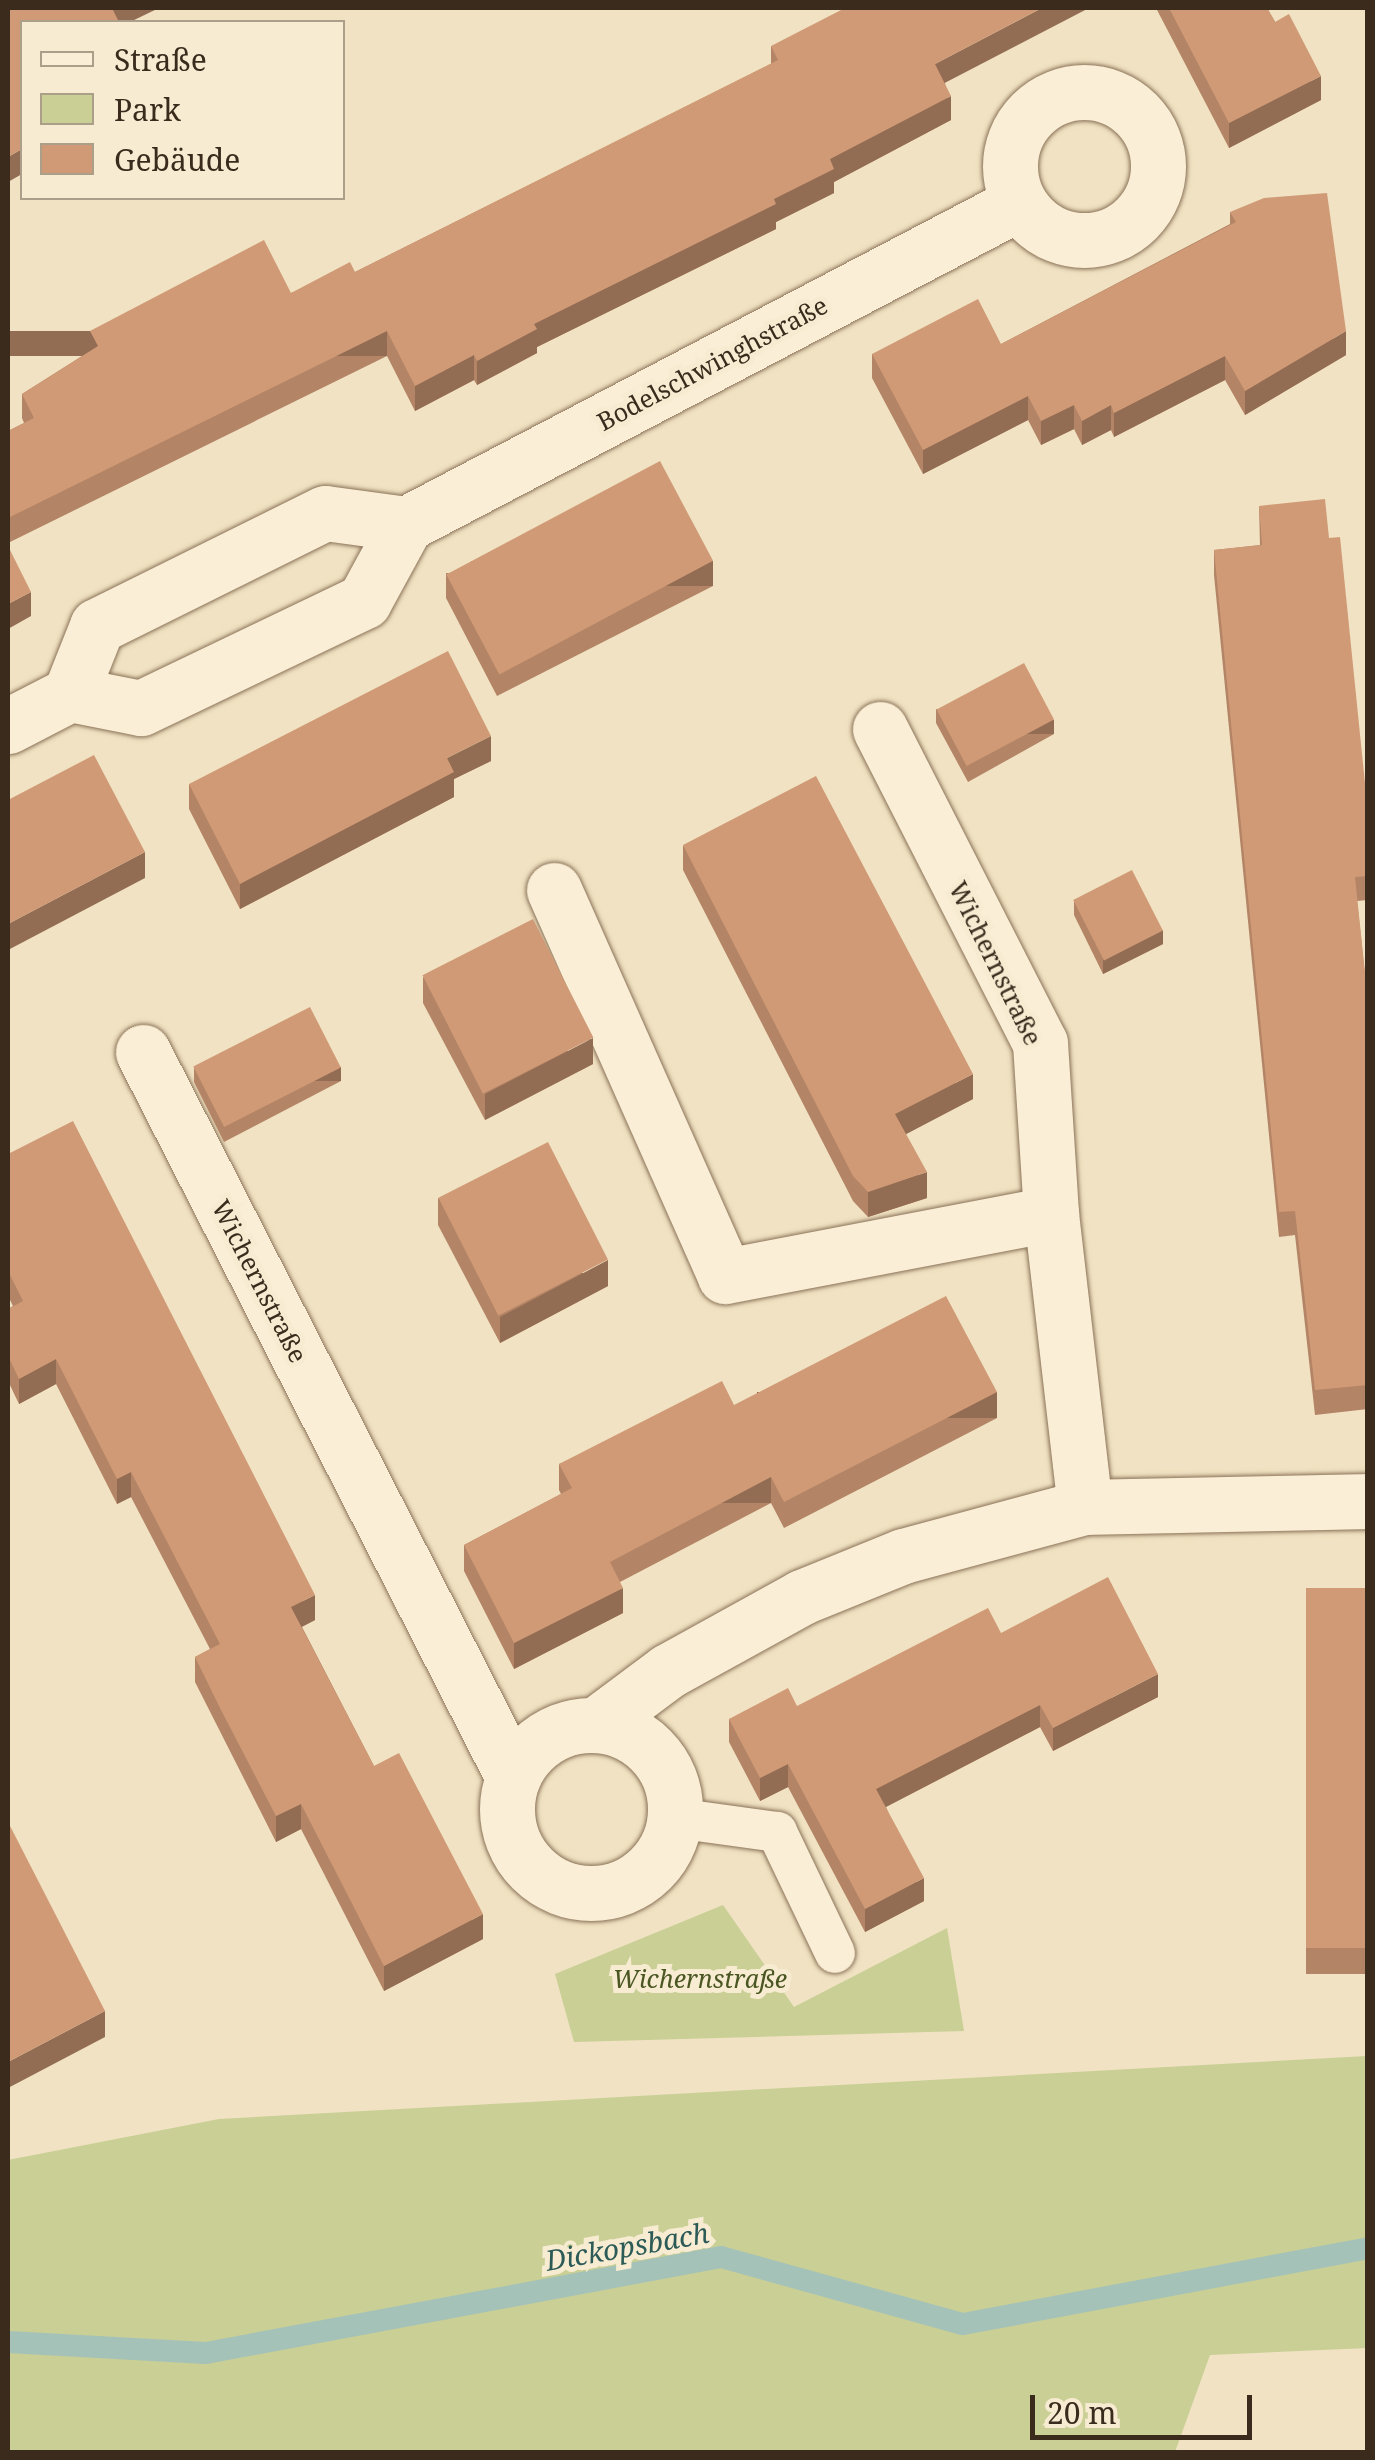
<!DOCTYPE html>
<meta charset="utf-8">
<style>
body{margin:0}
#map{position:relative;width:1375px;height:2460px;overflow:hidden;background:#f0e2c2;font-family:"Noto Serif",serif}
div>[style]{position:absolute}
.green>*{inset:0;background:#c9cf95}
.stream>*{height:22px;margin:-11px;padding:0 11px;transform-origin:11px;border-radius:11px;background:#a5c2b9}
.roads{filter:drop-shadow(0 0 2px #8b7258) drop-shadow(0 0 2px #8b7258)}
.service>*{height:40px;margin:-20px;padding:0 20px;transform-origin:20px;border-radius:20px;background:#faefd6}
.minor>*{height:55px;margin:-27.5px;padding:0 27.5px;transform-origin:27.5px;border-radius:27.5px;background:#faefd6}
.minor>.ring{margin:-27.5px;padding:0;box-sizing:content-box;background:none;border:55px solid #faefd6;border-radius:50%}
.wall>*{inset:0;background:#b38465;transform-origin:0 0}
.shaded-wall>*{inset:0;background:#926c53;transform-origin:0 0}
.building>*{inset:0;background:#d09a76;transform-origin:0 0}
span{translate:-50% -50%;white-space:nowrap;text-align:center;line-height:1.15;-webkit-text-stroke:10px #f7ecd2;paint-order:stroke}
.street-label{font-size:25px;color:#3a2b1d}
.park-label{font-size:25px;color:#4b5723;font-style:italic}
.water-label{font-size:28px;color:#2c5a57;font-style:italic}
.frame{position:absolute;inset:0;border:10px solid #3a2b1d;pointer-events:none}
.legend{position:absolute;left:20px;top:20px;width:325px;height:180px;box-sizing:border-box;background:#f7ecd2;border:2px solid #ab9f8a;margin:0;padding:12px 18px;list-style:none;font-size:30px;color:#3a2b1d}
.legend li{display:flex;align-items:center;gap:20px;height:50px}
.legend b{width:50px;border:2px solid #ab9f8a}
.scale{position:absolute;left:1030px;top:2395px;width:222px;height:45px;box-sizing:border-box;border:5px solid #3a2b1d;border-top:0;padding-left:12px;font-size:30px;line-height:35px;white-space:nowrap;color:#3a2b1d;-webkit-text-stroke:8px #f7ecd2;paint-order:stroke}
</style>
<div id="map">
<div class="green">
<i style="clip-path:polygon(723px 1905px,794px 2007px,947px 1928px,964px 2031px,574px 2042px,555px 1974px)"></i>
<i style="clip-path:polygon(1367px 2056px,1367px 2348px,1210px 2355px,1175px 2452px,8px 2452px,8px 2160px,219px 2119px)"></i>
</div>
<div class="stream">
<i style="left:8px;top:2342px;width:198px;rotate:3.2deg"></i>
<i style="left:206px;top:2353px;width:524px;rotate:-10.56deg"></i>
<i style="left:721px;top:2257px;width:251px;rotate:15.5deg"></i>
<i style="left:963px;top:2324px;width:412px;rotate:-10.6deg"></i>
</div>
<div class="roads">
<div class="service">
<i style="left:675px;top:1818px;width:103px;rotate:7.8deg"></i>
<i style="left:777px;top:1832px;width:134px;rotate:64.4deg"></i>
</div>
<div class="minor">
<i class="ring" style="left:1010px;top:92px;width:93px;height:93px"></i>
<i style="left:70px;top:694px;width:73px;rotate:-68.3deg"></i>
<i style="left:97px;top:626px;width:254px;rotate:-26.4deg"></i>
<i style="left:325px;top:513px;width:82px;rotate:7.7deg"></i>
<i style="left:8px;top:726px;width:70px;rotate:-27.3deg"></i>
<i style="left:70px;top:694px;width:72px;rotate:11.2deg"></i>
<i style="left:141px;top:708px;width:247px;rotate:-25.6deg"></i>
<i style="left:364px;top:601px;width:88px;rotate:-61.4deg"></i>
<i style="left:406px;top:524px;width:692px;rotate:-27.64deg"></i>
<i style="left:880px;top:729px;width:352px;rotate:63deg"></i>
<i style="left:1040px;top:1043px;width:171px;rotate:86.3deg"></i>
<i style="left:1051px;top:1214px;width:295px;rotate:83.4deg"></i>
<i style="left:554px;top:890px;width:422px;rotate:66.1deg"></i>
<i style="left:725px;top:1276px;width:332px;rotate:-10.8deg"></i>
<i style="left:143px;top:1052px;width:814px;rotate:62.96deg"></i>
<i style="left:597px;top:1724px;width:89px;rotate:-36.7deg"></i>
<i style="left:668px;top:1671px;width:153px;rotate:-28.9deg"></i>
<i style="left:802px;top:1597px;width:109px;rotate:-22.1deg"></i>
<i style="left:903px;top:1556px;width:188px;rotate:-15.1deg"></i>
<i style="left:1085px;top:1507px;width:283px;rotate:-1.2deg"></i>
<i class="ring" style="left:507px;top:1725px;width:113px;height:113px"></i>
</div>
</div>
<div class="wall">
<i style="clip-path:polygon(1156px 8px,1267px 8px,1321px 100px,1229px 148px)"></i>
<i style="clip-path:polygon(771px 46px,945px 83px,951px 120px,834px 182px,834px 193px,776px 222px,776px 229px,537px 347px,537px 353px,477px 385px,474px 380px,415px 411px,387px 356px,8px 543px,8px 431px,24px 423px,22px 418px,22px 394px,90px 351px,90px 331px,291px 293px,355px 272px,771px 64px)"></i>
<i style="clip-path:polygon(1230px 212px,1346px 355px,1245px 415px,1225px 380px,1114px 437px,1111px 430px,1082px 445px,1074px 429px,1041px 445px,1028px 420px,923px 474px,872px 378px,872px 354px,1001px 344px,1230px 224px)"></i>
<i style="clip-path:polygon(1259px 506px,1329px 538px,1368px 813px,1368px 900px,1357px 901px,1368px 1002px,1368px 1409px,1315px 1415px,1295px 1235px,1279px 1237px,1214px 575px,1214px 550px,1260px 545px)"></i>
<i style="clip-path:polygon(446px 573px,713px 586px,497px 696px,446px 598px)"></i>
<i style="clip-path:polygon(936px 709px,1054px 734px,968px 782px,936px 723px)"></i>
<i style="clip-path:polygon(491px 761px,454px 779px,454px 797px,240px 909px,189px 809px,189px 784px)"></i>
<i style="clip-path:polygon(683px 845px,973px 1099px,905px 1134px,927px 1198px,868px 1217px,853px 1201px,683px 870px)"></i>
<i style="clip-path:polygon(1074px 901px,1163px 944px,1103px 974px,1074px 915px)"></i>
<i style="clip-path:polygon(423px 977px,593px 1064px,485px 1120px,423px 1003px)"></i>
<i style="clip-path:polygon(194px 1068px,341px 1081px,224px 1142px,194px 1082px)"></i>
<i style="clip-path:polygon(8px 1154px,315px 1620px,302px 1627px,374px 1766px,483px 1939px,384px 1991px,301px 1829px,276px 1842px,195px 1682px,195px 1657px,210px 1649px,131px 1497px,117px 1504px,56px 1384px,19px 1404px,8px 1381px,8px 1309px,13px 1306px,8px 1296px)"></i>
<i style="clip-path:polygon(438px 1198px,608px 1286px,500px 1343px,438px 1225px)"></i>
<i style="clip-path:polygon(734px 1405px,997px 1418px,784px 1528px,771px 1503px,620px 1582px,623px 1613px,514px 1669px,464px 1571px,464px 1545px,561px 1494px,559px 1490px,559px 1464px)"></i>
<i style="left:1368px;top:1588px;width:386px;height:62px;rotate:90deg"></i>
<i style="clip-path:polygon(1158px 1697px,1053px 1751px,1040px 1727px,886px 1807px,924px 1901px,865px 1932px,788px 1787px,760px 1801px,729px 1742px,729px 1719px,797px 1706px)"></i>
</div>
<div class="shaded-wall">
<i style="clip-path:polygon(112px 8px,159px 8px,130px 22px,112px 22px)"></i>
<i style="clip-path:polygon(1042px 8px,1089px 8px,935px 88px,935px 64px)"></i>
<i style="clip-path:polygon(1321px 76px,1321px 100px,1229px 148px,1229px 123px)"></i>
<i style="clip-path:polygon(951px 96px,951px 120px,834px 182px,834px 193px,776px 222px,776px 229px,537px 347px,537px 353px,477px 385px,477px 361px,534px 324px,774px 199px,830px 159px)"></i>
<i style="clip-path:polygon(22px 149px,22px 174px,8px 182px,8px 157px)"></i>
<i style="left:387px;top:331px;width:25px;height:423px;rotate:90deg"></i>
<i style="clip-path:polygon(1346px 331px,1346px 355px,1245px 415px,1245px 391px)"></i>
<i style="clip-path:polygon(474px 355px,474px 380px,415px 411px,415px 386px)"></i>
<i style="clip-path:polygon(1225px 356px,1225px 380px,1114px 437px,1114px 413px)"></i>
<i style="clip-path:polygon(1028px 396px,1028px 420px,923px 474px,923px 450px)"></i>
<i style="clip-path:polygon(1074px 405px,1074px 429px,1041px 445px,1041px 421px)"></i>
<i style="clip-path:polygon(1111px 405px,1111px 430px,1082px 445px,1082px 421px)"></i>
<i style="left:713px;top:561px;width:25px;height:242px;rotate:90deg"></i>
<i style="clip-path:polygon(31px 592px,31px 616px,8px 629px,8px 604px)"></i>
<i style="left:1054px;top:720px;width:14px;height:98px;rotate:90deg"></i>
<i style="clip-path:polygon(491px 736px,491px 761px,454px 779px,454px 797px,240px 909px,240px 884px,447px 758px)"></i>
<i style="clip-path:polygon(145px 852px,145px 878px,8px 950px,8px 924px)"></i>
<i style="clip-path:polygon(1163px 930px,1163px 944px,1103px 974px,1103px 960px)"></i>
<i style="clip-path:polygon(593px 1038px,593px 1064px,485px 1120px,485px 1094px)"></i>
<i style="left:341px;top:1067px;width:14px;height:132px;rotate:90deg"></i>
<i style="clip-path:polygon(973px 1074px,973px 1099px,895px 1140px,895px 1114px)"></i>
<i style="clip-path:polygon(927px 1172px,927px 1198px,868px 1217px,868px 1192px)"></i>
<i style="clip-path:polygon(608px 1260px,608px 1286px,500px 1343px,500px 1317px)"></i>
<i style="clip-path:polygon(56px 1359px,56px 1384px,19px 1404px,19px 1379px)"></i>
<i style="left:997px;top:1392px;width:26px;height:240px;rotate:90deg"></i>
<i style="clip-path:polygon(131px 1472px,131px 1497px,117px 1504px,117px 1479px)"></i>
<i style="left:771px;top:1477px;width:26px;height:182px;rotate:90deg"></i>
<i style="clip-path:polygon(623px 1588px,623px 1613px,514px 1669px,514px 1643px)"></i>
<i style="clip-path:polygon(315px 1595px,315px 1620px,291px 1632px,291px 1607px)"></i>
<i style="clip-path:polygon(1158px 1674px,1158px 1697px,1053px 1751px,1053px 1728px)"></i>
<i style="clip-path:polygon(1040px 1705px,1040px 1727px,876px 1812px,876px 1789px)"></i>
<i style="clip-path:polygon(788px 1764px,788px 1787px,760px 1801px,760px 1778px)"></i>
<i style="clip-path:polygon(301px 1804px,301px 1829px,276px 1842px,276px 1816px)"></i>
<i style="clip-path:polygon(924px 1878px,924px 1901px,865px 1932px,865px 1909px)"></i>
<i style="clip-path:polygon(483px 1914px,483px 1939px,384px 1991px,384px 1966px)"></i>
<i style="clip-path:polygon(105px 2011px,105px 2037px,8px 2088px,8px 2062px)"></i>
</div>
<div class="building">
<i style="clip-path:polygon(8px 8px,112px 8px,119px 22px,22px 22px,22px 149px,8px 157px)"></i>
<i style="clip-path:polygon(845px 8px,1042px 8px,935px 64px,951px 96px,830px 159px,834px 169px,774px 199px,776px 204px,534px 324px,537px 329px,477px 361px,474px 355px,415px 386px,387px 331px,8px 518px,8px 431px,34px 418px,22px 394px,98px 346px,90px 331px,264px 240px,291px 293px,350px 262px,355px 272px,778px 60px,771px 46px)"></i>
<i style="clip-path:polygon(1169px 8px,1267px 8px,1275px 22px,1289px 14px,1321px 76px,1229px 123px)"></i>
<i style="clip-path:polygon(1327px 193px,1346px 331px,1245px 391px,1225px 356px,1114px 413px,1111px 405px,1082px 421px,1074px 405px,1041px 421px,1028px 396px,923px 450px,872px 354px,978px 299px,1001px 344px,1236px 222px,1230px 212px,1264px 198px)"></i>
<i style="left:660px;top:461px;width:113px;height:242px;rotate:62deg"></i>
<i style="clip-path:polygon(1325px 499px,1329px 538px,1340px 537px,1368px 813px,1368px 876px,1355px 877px,1368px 1002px,1368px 1385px,1315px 1390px,1295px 1211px,1279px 1212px,1214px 550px,1262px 545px,1259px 506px)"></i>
<i style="clip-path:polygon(8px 546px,31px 592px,8px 604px)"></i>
<i style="clip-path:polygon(448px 651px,491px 736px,447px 758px,454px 772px,240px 884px,189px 784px)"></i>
<i style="left:1024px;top:663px;width:64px;height:99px;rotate:62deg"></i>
<i style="clip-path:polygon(94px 755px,145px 852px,8px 924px,8px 800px)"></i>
<i style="clip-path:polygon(816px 776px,973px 1074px,895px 1114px,927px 1172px,868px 1192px,853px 1176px,683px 845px)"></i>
<i style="left:1132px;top:870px;width:68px;height:66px;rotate:63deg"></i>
<i style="left:533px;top:919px;width:133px;height:124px;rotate:63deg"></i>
<i style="left:310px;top:1007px;width:68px;height:131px;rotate:63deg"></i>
<i style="clip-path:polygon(73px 1121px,315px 1595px,291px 1607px,374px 1766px,399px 1753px,483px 1914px,384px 1966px,301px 1804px,276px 1816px,220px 1708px,195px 1657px,220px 1644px,131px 1472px,117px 1479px,56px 1359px,19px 1379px,8px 1356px,8px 1309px,23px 1301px,8px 1271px,8px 1154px)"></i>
<i style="left:548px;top:1142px;width:132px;height:123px;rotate:63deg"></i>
<i style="clip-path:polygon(946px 1296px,997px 1392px,784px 1502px,771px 1477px,610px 1562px,623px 1588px,514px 1643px,464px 1545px,572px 1488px,559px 1464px,722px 1381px,734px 1405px)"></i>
<i style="clip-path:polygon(1108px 1577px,1158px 1674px,1053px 1728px,1040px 1705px,876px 1789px,924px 1878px,865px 1909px,788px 1764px,760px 1778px,729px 1719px,788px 1688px,797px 1706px,988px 1608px,1001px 1633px)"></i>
<i style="left:1368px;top:1588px;width:360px;height:62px;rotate:90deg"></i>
<i style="clip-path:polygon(8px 1822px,105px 2011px,8px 2062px)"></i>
</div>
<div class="street-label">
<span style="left:712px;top:363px;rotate:-28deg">Bodelschwinghstraße</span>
<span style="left:996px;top:963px;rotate:64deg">Wichernstraße</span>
<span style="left:260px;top:1281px;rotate:63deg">Wichernstraße</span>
</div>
<div class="park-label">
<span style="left:700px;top:1978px">Wichernstraße</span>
</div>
<div class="water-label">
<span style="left:627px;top:2246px;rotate:-10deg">Dickopsbach</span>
</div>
<div class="frame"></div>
<ul class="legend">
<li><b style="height:12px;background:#faefd6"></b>Straße</li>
<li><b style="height:28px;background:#c9cf95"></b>Park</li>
<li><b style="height:28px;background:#d09a76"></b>Gebäude</li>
</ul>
<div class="scale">20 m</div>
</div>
